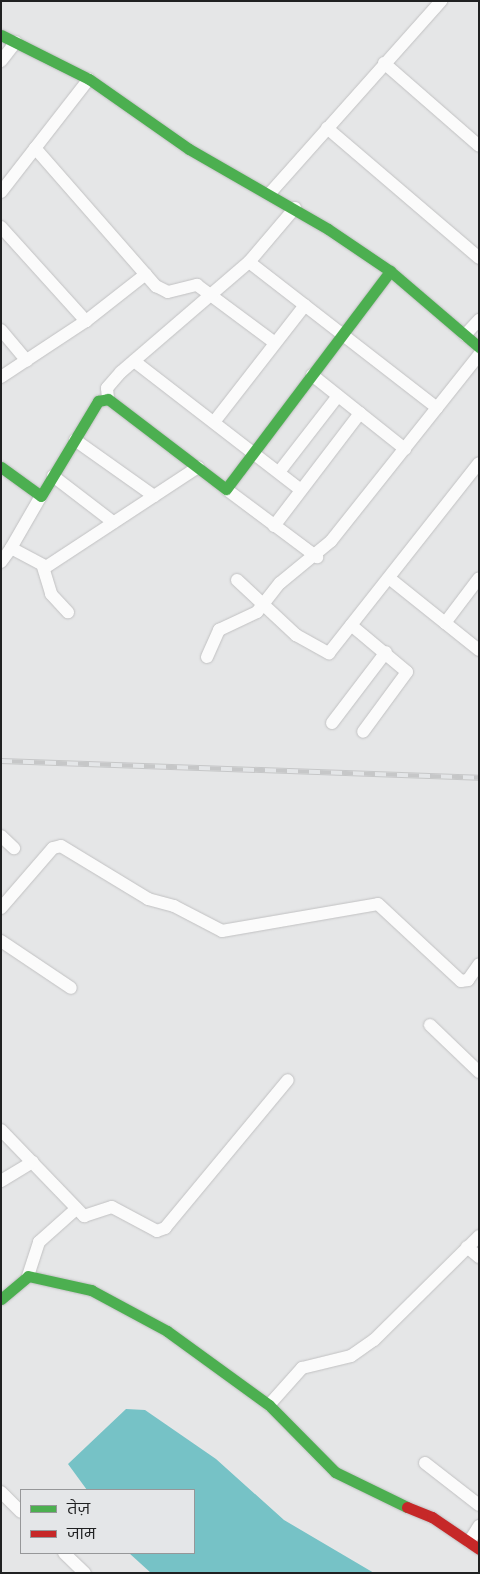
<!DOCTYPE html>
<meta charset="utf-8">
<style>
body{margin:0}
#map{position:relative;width:480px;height:1574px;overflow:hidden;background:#e5e6e7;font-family:Poppins,"Noto Sans Devanagari",sans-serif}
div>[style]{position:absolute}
.water>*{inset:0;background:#76c2c6}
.roads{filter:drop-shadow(0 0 1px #c1c1c2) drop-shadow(0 0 1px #c1c1c2)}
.street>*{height:12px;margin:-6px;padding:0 6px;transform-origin:6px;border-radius:6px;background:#fbfbfb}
.fast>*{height:11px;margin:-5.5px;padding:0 5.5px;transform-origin:5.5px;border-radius:5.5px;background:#4caf50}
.jam>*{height:11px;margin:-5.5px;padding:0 5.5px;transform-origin:5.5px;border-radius:5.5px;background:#c62828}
.rail>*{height:5.5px;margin-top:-2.75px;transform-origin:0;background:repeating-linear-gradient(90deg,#e4e6e8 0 11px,#c6c7c8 0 22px);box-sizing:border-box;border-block:1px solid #c6c7c8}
span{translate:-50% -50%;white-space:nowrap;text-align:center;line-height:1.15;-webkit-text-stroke:5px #e4e6e8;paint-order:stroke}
.frame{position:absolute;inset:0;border:2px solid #202122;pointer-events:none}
.legend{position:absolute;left:20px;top:1489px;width:175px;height:65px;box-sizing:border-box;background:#e4e6e8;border:1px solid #969799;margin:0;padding:6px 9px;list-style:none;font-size:15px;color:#202122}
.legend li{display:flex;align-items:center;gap:10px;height:25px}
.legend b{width:25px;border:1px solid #969799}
</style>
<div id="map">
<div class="water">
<i style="clip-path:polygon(126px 1409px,145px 1410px,216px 1459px,284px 1520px,374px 1573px,151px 1573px,129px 1553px,194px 1553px,194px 1490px,87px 1490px,68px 1464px)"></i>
</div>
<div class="roads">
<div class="street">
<i style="left:1px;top:61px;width:24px;rotate:-52deg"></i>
<i style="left:384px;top:63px;width:126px;rotate:41.1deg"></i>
<i style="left:327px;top:128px;width:200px;rotate:40.5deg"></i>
<i style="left:35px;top:148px;width:184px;rotate:48.8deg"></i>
<i style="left:156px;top:286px;width:13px;rotate:27deg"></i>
<i style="left:168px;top:292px;width:30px;rotate:-14deg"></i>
<i style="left:197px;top:285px;width:97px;rotate:36.6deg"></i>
<i style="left:1px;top:192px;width:143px;rotate:-52.1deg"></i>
<i style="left:271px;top:192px;width:256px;rotate:-48.3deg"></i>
<i style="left:1px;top:227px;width:127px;rotate:47.9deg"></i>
<i style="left:249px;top:262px;width:238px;rotate:37.8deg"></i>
<i style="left:1px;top:330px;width:40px;rotate:50deg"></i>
<i style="left:465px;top:335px;width:21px;rotate:-47deg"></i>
<i style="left:134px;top:361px;width:211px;rotate:37.7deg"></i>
<i style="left:312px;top:375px;width:119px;rotate:38.5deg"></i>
<i style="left:1px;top:377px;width:102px;rotate:-33.4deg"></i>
<i style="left:86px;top:321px;width:76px;rotate:-38.1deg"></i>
<i style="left:108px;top:399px;width:11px;rotate:-95deg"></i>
<i style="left:107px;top:388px;width:21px;rotate:-49deg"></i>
<i style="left:121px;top:372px;width:169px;rotate:-40.7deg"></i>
<i style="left:249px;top:262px;width:71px;rotate:-49.6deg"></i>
<i style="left:214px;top:422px;width:148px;rotate:-52.1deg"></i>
<i style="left:75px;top:440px;width:97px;rotate:35.3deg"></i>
<i style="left:279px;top:472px;width:96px;rotate:-52.2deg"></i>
<i style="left:53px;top:476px;width:76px;rotate:37.5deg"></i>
<i style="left:226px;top:489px;width:114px;rotate:36.8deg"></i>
<i style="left:41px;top:496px;width:60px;rotate:120deg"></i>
<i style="left:11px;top:548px;width:40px;rotate:28deg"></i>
<i style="left:46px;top:567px;width:182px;rotate:-33.3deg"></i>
<i style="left:274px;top:526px;width:142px;rotate:-52.7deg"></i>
<i style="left:1px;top:562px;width:17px;rotate:-54deg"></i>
<i style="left:43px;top:567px;width:28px;rotate:73deg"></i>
<i style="left:51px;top:594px;width:25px;rotate:47deg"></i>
<i style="left:389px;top:578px;width:115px;rotate:38.7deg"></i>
<i style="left:237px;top:580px;width:81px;rotate:43deg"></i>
<i style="left:296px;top:635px;width:38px;rotate:29deg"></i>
<i style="left:329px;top:653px;width:242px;rotate:-51.7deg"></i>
<i style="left:445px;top:623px;width:56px;rotate:-52.9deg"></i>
<i style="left:351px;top:625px;width:73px;rotate:40deg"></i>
<i style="left:407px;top:672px;width:74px;rotate:126.3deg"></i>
<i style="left:207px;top:657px;width:30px;rotate:-66deg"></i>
<i style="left:219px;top:630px;width:42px;rotate:-25.3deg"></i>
<i style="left:257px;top:612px;width:37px;rotate:-52deg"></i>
<i style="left:280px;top:583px;width:66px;rotate:-39.5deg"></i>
<i style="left:331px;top:541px;width:238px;rotate:-51.5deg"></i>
<i style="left:332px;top:723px;width:89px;rotate:-52.7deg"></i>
<i style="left:1px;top:836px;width:18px;rotate:43deg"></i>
<i style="left:1px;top:908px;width:79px;rotate:-49.1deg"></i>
<i style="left:53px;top:848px;width:8px;rotate:-14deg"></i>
<i style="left:61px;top:846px;width:102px;rotate:31.3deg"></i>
<i style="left:148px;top:899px;width:27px;rotate:15deg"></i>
<i style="left:174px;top:906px;width:54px;rotate:27.5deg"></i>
<i style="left:222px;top:931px;width:158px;rotate:-9.8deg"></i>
<i style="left:378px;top:904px;width:113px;rotate:42.9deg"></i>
<i style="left:461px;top:981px;width:7px;rotate:-8deg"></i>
<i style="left:468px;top:980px;width:19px;rotate:-55deg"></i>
<i style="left:1px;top:941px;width:84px;rotate:33.9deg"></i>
<i style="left:430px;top:1025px;width:68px;rotate:43.8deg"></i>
<i style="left:1px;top:1130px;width:120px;rotate:46deg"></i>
<i style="left:84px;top:1216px;width:29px;rotate:-18deg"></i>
<i style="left:112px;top:1207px;width:51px;rotate:28.1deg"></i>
<i style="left:157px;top:1231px;width:9px;rotate:-21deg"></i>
<i style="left:165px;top:1228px;width:192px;rotate:-50.3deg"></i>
<i style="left:1px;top:1181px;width:37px;rotate:-31deg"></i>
<i style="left:467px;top:1247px;width:16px;rotate:40deg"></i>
<i style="left:28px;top:1276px;width:36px;rotate:-72deg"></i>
<i style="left:39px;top:1242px;width:50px;rotate:-41.7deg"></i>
<i style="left:269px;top:1405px;width:50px;rotate:-48.3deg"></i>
<i style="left:302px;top:1368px;width:50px;rotate:-13.8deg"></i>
<i style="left:351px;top:1356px;width:28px;rotate:-35deg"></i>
<i style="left:374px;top:1340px;width:148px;rotate:-44.7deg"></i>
<i style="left:425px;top:1463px;width:68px;rotate:37.9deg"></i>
<i style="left:1px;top:1492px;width:28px;rotate:45deg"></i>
<i style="left:469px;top:1542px;width:19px;rotate:-58deg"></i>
<i style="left:64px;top:1553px;width:29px;rotate:44deg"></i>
</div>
<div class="fast">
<i style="left:1px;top:35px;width:98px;rotate:26.6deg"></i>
<i style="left:89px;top:79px;width:122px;rotate:35deg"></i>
<i style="left:189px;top:149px;width:160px;rotate:29.9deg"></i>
<i style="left:328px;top:229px;width:75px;rotate:34.1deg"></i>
<i style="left:390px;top:271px;width:117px;rotate:40.5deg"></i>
<i style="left:1px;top:467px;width:49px;rotate:35.9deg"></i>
<i style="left:41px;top:496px;width:111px;rotate:-59deg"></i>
<i style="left:98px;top:401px;width:10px;rotate:-11deg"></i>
<i style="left:108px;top:399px;width:148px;rotate:37.3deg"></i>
<i style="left:226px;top:489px;width:273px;rotate:-53deg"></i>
<i style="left:1px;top:1299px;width:35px;rotate:-40deg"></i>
<i style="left:28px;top:1276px;width:65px;rotate:12.5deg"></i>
<i style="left:91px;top:1290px;width:86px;rotate:28.3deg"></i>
<i style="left:167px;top:1331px;width:126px;rotate:36deg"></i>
<i style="left:269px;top:1405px;width:94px;rotate:45.4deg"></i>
<i style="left:335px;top:1472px;width:80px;rotate:25.9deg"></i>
</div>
<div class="jam">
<i style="left:407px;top:1507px;width:27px;rotate:22deg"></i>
<i style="left:432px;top:1517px;width:57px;rotate:34.2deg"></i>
</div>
</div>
<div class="rail">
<i style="left:1px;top:761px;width:478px;rotate:2deg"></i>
</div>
<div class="frame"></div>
<ul class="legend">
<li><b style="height:6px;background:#4caf50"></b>तेज़</li>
<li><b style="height:6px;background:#c62828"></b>जाम</li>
</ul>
</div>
